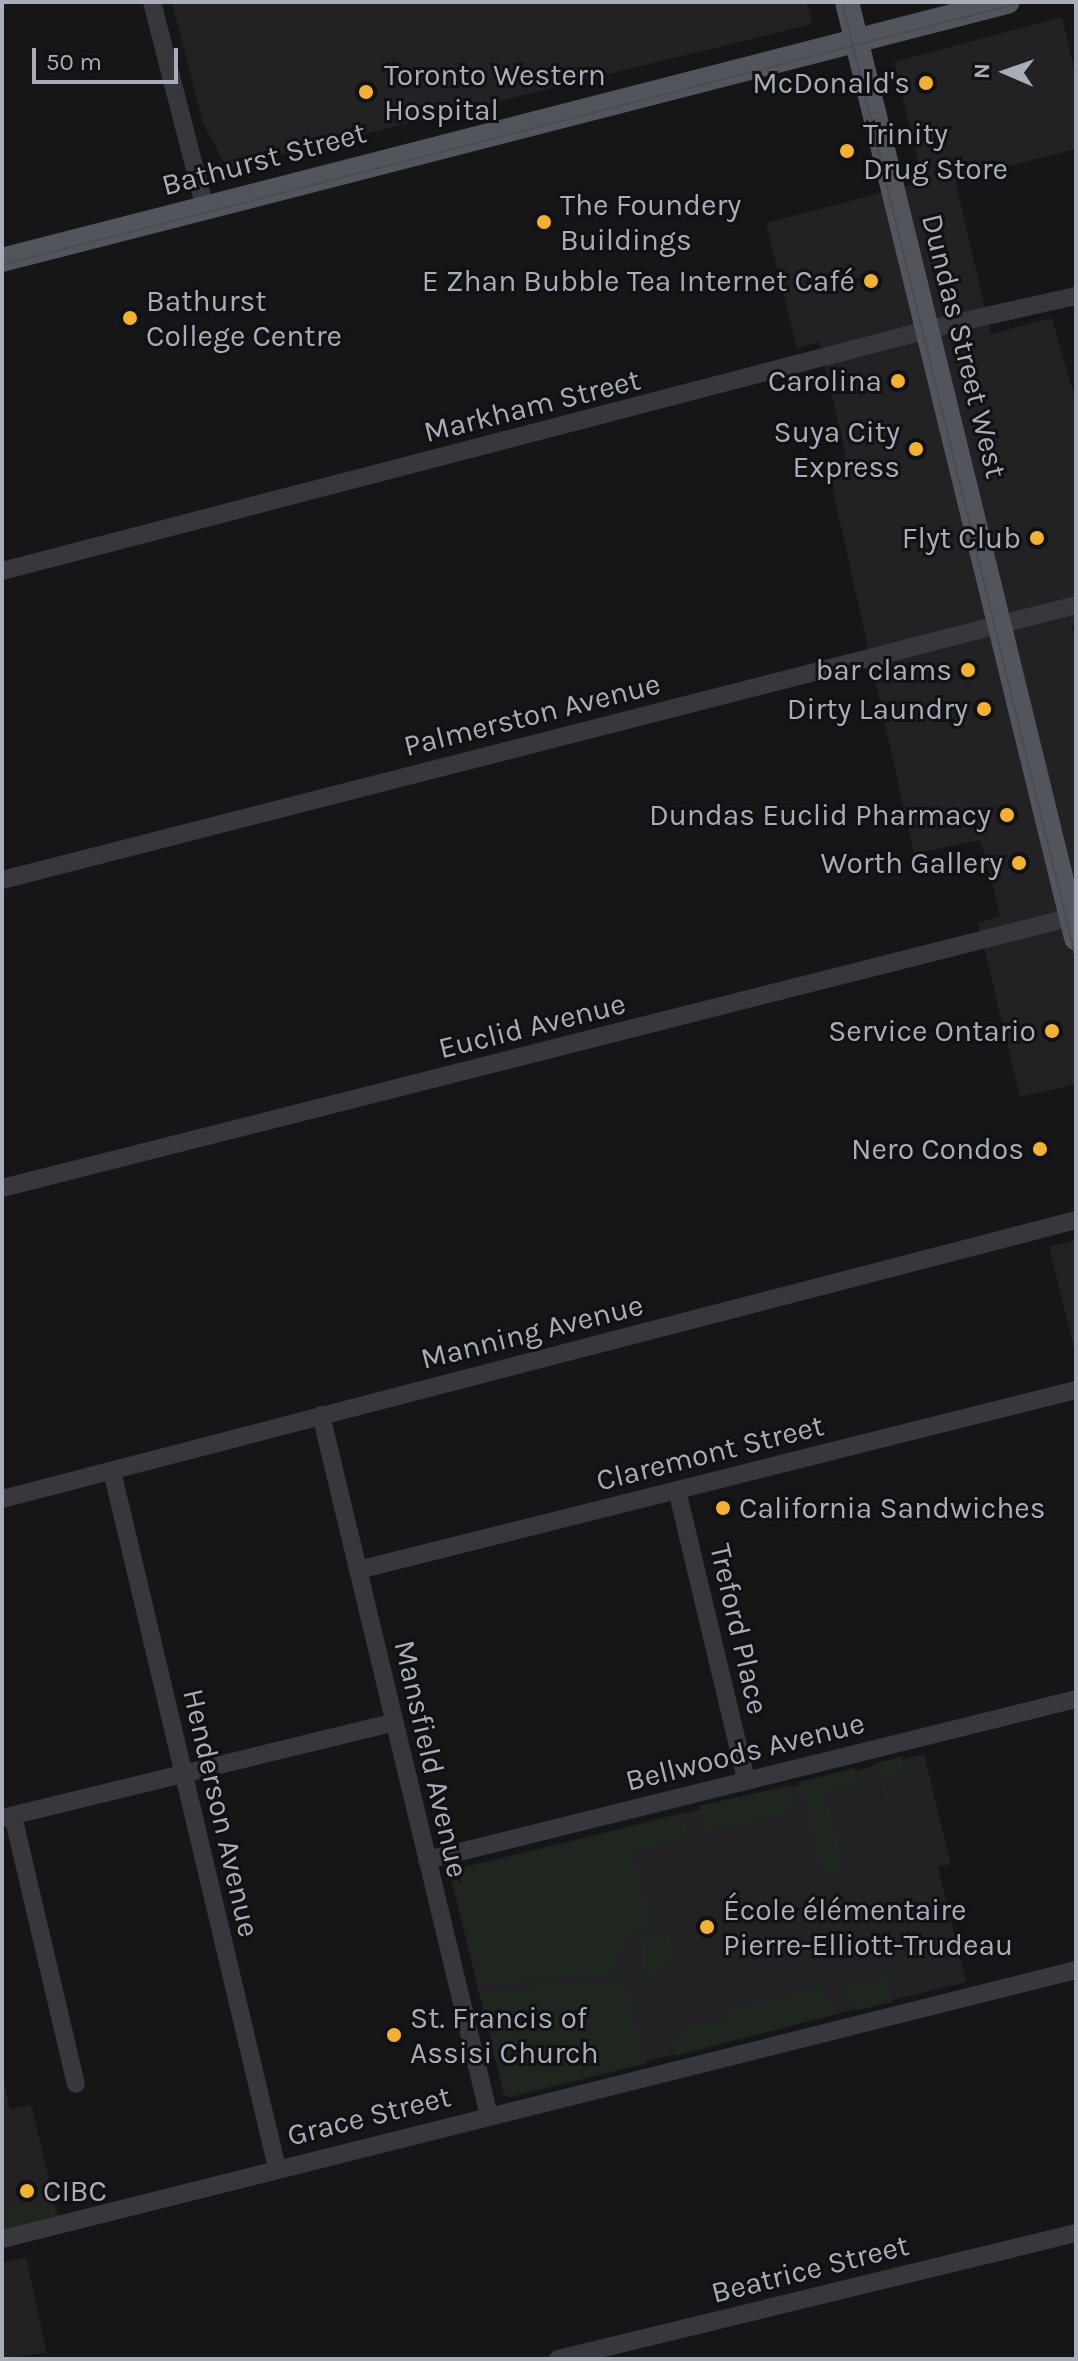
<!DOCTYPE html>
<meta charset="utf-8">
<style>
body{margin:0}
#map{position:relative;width:1078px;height:2361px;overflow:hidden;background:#161618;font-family:Karla,sans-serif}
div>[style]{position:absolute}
.built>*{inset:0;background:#222225}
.green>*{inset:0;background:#1e261f;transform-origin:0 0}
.minor>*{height:18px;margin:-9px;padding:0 9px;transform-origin:9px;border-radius:9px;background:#37383d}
.major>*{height:24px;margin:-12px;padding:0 12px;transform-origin:12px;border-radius:12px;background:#53555c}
.tram>*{height:2px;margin:-1px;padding:0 1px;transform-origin:1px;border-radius:1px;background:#4a4c52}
.dots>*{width:22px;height:22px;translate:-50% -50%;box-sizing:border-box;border:4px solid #111113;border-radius:50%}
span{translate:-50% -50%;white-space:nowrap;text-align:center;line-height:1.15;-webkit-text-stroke:6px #111113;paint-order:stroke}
.poi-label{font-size:30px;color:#a8adb8}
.left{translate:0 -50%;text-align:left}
.right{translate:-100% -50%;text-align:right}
.street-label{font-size:30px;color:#a8adb8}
.frame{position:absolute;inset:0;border:4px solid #a8adb8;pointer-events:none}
.north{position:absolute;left:966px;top:32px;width:80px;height:80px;-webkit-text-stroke:6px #111113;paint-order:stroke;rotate:272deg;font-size:22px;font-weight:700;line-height:32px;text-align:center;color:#a8adb8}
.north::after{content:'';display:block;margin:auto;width:28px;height:36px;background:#a8adb8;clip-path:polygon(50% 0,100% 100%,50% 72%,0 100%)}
.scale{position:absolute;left:32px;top:48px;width:146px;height:36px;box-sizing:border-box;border:4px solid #a8adb8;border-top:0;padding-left:10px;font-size:24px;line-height:28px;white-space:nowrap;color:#a8adb8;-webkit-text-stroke:6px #111113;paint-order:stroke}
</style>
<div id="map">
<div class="built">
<i style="clip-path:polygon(172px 2px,807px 2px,812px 24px,227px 168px,203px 123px)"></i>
<i style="clip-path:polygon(1062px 17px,1076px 77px,1076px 149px,955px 179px,991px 334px,1052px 318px,1076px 402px,1076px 625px,1072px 626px,1076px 642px,1076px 1084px,1020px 1097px,978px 923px,1000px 916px,985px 854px,979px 840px,914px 854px,830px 478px,846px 456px,819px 342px,797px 348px,766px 223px,923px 182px,894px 62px)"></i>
<i style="clip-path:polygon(1076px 1240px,1076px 1357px,1049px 1247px)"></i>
<i style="clip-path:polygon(924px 1754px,951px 1864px,938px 1867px,966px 1982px,504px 2096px,449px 1871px)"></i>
<i style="clip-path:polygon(2px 2076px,10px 2109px,31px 2105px,58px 2216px,2px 2232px)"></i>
<i style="clip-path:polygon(26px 2257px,47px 2353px,2px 2359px,2px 2263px)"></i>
</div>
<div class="green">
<i style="clip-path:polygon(903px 1756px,902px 1771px,883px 1777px,904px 1861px,911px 1863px,905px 1865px,873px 1764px)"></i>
<i style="clip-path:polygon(855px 1768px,858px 1782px,826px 1791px,846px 1872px,823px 1878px,799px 1782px)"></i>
<i style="left:790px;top:1785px;width:26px;height:93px;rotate:77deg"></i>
<i style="clip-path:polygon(682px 1813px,688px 1836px,633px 1851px,652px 1926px,634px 1931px,618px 1955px,622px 1969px,598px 1976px,478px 1984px,452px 1875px,455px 1870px)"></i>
<i style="clip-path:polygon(668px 1932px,674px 1956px,664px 1959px,666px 1970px,643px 1976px,640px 1939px)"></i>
<i style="clip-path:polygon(894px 1976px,892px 2002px,858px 2010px,840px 1989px)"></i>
<i style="clip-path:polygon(625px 1979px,647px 2063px,510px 2097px,504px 2092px,480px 1992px)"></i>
<i style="clip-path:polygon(825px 1986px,829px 2003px,841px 2013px,675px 2056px,672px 2046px,686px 2025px,729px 2019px,727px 2010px)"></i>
<i style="clip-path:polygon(54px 2199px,55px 2216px,2px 2232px,2px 2211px)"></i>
</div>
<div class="minor">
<i style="left:152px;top:2px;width:213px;rotate:75.6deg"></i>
<i style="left:2px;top:571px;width:980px;rotate:-14.6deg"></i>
<i style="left:950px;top:324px;width:129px;rotate:-12.5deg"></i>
<i style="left:2px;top:880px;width:1109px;rotate:-14.36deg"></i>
<i style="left:2px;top:1188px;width:1108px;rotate:-14.21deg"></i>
<i style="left:321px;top:1415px;width:721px;rotate:76.52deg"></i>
<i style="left:112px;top:1471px;width:716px;rotate:76.68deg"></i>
<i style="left:677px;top:1490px;width:298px;rotate:76.6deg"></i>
<i style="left:2px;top:1499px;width:1110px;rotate:-14.56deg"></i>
<i style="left:358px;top:1570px;width:740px;rotate:-14.07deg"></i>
<i style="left:13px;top:1816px;width:275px;rotate:76.8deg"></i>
<i style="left:2px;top:1818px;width:402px;rotate:-13.7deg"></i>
<i style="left:427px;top:1860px;width:669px;rotate:-13.93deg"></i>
<i style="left:2px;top:2239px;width:1107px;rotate:-14.06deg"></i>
<i style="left:558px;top:2359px;width:533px;rotate:-13.67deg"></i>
</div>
<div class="major">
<i style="left:847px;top:2px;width:964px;rotate:76.25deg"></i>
<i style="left:2px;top:260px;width:1038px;rotate:-14.4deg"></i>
</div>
<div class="tram">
<i style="left:842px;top:2px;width:985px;rotate:76.26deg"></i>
<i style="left:2px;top:265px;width:1054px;rotate:-14.44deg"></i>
</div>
<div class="dots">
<i style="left:926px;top:83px;background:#f2b134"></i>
<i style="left:366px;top:92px;background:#f2b134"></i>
<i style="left:847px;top:151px;background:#f2b134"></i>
<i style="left:544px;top:222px;background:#f2b134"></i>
<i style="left:871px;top:281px;background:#f2b134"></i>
<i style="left:130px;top:318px;background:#f2b134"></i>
<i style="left:898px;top:381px;background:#f2b134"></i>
<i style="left:916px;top:449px;background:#f2b134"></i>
<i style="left:1037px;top:538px;background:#f2b134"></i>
<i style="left:968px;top:670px;background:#f2b134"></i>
<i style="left:984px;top:709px;background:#f2b134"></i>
<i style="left:1007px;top:815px;background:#f2b134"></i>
<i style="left:1019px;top:863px;background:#f2b134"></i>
<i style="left:1052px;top:1031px;background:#f2b134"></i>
<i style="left:1040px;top:1149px;background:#f2b134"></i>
<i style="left:723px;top:1508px;background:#f2b134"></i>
<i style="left:707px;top:1927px;background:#f2b134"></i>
<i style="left:394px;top:2035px;background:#f2b134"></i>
<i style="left:27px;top:2191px;background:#f2b134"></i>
</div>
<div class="poi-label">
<span class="left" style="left:384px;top:92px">Toronto Western<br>Hospital</span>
<span class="right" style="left:910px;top:83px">McDonald's</span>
<span class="left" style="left:863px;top:151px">Trinity<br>Drug Store</span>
<span class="left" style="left:560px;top:222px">The Foundery<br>Buildings</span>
<span class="right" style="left:855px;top:281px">E Zhan Bubble Tea Internet Café</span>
<span class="left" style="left:146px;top:318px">Bathurst<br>College Centre</span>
<span class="right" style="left:882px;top:381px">Carolina</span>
<span class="right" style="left:900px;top:449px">Suya City<br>Express</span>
<span class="right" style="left:1021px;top:538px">Flyt Club</span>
<span class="right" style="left:952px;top:670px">bar clams</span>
<span class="right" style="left:968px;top:709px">Dirty Laundry</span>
<span class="right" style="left:991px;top:815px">Dundas Euclid Pharmacy</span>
<span class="right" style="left:1003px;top:863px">Worth Gallery</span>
<span class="right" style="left:1036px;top:1031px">Service Ontario</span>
<span class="right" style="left:1024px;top:1149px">Nero Condos</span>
<span class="left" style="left:739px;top:1508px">California Sandwiches</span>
<span class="left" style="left:723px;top:1927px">École élémentaire<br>Pierre-Elliott-Trudeau</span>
<span class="left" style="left:410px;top:2035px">St. Francis of<br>Assisi Church</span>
<span class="left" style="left:43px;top:2191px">CIBC</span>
</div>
<div class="street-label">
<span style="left:264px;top:159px;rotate:-15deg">Bathurst Street</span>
<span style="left:964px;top:346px;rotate:76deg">Dundas Street West</span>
<span style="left:532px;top:406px;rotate:-14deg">Markham Street</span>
<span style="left:532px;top:715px;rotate:-14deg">Palmerston Avenue</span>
<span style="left:532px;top:1026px;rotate:-14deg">Euclid Avenue</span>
<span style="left:532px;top:1332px;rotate:-14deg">Manning Avenue</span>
<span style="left:710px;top:1453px;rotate:-14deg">Claremont Street</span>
<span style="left:739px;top:1629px;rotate:77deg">Treford Place</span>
<span style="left:745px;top:1752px;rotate:-14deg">Bellwoods Avenue</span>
<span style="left:431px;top:1759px;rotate:77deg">Mansfield Avenue</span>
<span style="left:221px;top:1813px;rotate:77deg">Henderson Avenue</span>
<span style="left:369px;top:2116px;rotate:-14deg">Grace Street</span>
<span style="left:810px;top:2269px;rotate:-14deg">Beatrice Street</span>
</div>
<div class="frame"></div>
<div class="north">N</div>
<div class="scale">50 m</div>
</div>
